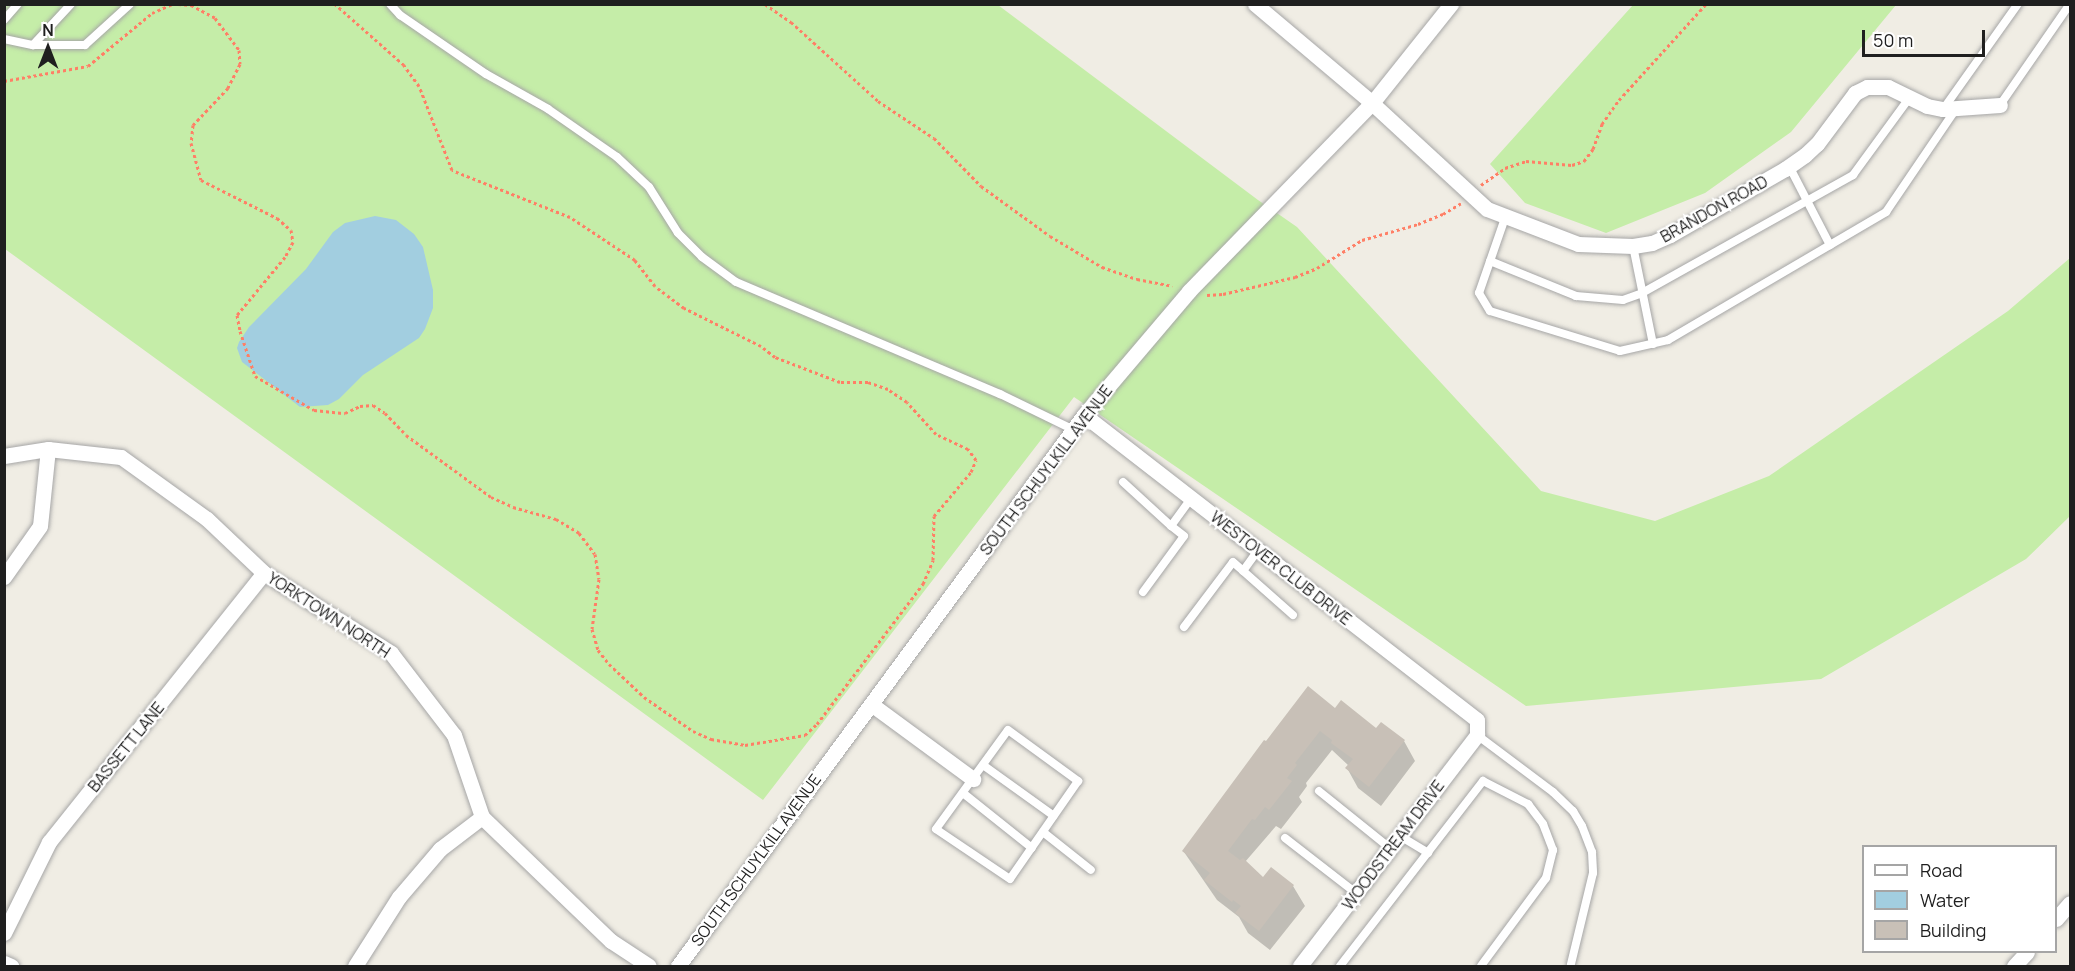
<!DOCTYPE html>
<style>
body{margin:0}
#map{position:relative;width:2075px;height:971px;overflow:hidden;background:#f0ede4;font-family:Manrope,sans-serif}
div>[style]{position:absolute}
.grass>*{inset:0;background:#c5eda8}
.water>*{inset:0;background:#a2cee0}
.shadow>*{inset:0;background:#0003}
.building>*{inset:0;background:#c8c0b7}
.path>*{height:3px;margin-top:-1.5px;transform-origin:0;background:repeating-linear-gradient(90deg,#ff7f66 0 3px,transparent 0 6px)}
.roads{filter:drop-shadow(0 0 2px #a6a6a6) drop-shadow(0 0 2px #a6a6a6)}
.lane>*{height:8px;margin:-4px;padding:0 4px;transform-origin:4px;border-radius:4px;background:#fff}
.street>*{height:15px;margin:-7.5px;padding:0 7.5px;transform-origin:7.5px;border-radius:7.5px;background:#fff}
span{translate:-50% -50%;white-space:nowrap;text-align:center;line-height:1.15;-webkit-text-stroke:4.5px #fff;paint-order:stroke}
.street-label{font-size:16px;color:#1f1f1f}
.frame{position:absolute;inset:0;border:6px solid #1f1f1f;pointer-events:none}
.legend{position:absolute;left:1862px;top:845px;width:195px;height:108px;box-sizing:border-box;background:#fff;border:2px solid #a5a5a5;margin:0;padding:8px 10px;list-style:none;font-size:18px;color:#1f1f1f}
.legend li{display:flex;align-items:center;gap:12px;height:30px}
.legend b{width:30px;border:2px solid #a5a5a5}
.north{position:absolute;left:18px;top:18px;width:60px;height:60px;-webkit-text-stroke:4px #fff;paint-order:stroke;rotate:0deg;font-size:16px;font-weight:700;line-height:24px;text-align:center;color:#1f1f1f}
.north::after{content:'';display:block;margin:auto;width:21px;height:27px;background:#1f1f1f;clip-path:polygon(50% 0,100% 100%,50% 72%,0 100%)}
.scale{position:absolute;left:1862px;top:30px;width:123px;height:27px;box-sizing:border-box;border:3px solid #1f1f1f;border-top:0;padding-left:8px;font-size:18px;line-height:21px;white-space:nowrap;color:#1f1f1f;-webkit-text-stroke:4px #fff;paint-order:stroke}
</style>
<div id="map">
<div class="grass">
<i style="clip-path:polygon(5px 5px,998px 5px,1258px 200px,1297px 227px,1541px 491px,1655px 521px,1769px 476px,2008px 311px,2070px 258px,2070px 516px,2026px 559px,1821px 679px,1526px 706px,1074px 397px,763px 800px,5px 249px)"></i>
<i style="clip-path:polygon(1633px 5px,1633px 4px,1896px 5px,1791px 132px,1705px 193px,1606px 233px,1525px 203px,1490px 164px)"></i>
</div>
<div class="water">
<i style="clip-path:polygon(375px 216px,396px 220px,414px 234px,423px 247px,433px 290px,433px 308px,425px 329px,419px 338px,363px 375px,339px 399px,328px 405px,300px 407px,242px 362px,237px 348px,239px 342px,249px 327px,306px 269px,333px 232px,345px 223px)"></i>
</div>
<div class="shadow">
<i style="clip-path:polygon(1336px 710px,1404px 741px,1415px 761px,1381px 806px,1358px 788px,1347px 768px,1349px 766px,1332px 750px,1306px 783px,1307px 786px,1299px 797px,1302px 802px,1281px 829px,1276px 826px,1245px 862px,1264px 879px,1271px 869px,1293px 886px,1305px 906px,1270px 950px,1248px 933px,1239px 917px,1217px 900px,1184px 852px,1266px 743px)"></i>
</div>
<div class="building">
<i style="clip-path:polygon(1308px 686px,1335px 708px,1341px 700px,1376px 728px,1381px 722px,1405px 740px,1369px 787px,1345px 768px,1353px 759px,1331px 743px,1332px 740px,1320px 731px,1295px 763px,1297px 765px,1287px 778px,1292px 781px,1269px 810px,1265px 807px,1255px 820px,1252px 819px,1228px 851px,1240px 860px,1243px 858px,1263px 877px,1271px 867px,1294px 885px,1259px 931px,1235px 913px,1241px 906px,1233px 900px,1232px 902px,1204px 880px,1210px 873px,1182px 851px,1264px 740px,1266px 741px)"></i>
</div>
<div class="path">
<i style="left:178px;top:4px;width:13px;rotate:4deg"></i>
<i style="left:191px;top:5px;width:27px;rotate:28deg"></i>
<i style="left:215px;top:18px;width:40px;rotate:53deg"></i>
<i style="left:239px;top:50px;width:14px;rotate:86deg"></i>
<i style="left:240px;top:64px;width:27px;rotate:117deg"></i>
<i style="left:228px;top:88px;width:51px;rotate:133.4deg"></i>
<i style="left:193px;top:125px;width:18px;rotate:96deg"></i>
<i style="left:191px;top:143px;width:38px;rotate:75deg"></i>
<i style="left:201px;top:180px;width:85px;rotate:26.6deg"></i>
<i style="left:277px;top:218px;width:18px;rotate:41deg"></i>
<i style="left:291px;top:230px;width:12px;rotate:81deg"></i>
<i style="left:293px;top:242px;width:17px;rotate:118deg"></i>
<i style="left:285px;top:257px;width:75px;rotate:129.6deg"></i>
<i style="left:237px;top:315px;width:16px;rotate:79deg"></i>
<i style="left:240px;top:331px;width:47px;rotate:71.6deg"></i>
<i style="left:255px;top:376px;width:68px;rotate:30deg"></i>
<i style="left:314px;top:410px;width:31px;rotate:6deg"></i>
<i style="left:345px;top:413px;width:17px;rotate:-25deg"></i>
<i style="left:360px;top:406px;width:13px;rotate:-4deg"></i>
<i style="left:373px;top:405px;width:14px;rotate:34deg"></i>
<i style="left:385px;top:413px;width:30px;rotate:46deg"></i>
<i style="left:406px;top:435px;width:105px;rotate:36.1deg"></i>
<i style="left:491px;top:497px;width:24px;rotate:24deg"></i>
<i style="left:513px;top:507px;width:45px;rotate:15.6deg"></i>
<i style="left:556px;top:519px;width:27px;rotate:31deg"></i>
<i style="left:579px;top:533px;width:26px;rotate:53deg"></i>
<i style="left:595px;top:554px;width:25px;rotate:81deg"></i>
<i style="left:599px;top:579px;width:50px;rotate:98deg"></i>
<i style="left:592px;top:629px;width:22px;rotate:74deg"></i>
<i style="left:598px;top:650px;width:18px;rotate:52deg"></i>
<i style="left:609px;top:664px;width:48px;rotate:43.3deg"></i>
<i style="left:644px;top:697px;width:60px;rotate:34.8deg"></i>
<i style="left:693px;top:731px;width:20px;rotate:24deg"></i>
<i style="left:711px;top:739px;width:35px;rotate:10deg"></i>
<i style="left:745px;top:745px;width:61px;rotate:-9.5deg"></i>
<i style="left:805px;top:735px;width:16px;rotate:-43deg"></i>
<i style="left:817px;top:724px;width:176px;rotate:-52.9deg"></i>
<i style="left:923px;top:584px;width:26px;rotate:-67deg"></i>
<i style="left:933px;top:560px;width:44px;rotate:-88.7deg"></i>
<i style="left:934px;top:516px;width:57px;rotate:-49.9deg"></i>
<i style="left:971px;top:472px;width:13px;rotate:-67deg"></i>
<i style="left:976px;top:460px;width:14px;rotate:-126deg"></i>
<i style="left:968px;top:449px;width:35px;rotate:-155deg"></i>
<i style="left:936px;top:434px;width:43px;rotate:-132.2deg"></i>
<i style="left:907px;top:402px;width:23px;rotate:-146deg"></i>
<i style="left:888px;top:389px;width:21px;rotate:-161deg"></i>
<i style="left:868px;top:382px;width:28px;rotate:180deg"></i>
<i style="left:840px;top:382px;width:70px;rotate:-159deg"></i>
<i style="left:775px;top:357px;width:18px;rotate:-142deg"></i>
<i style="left:761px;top:346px;width:86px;rotate:-153.7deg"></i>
<i style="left:684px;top:308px;width:36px;rotate:-143deg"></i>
<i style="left:655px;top:286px;width:33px;rotate:-128deg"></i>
<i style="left:635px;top:260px;width:78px;rotate:-146.5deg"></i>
<i style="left:570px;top:217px;width:127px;rotate:-158.3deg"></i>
<i style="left:452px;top:170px;width:90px;rotate:-111.4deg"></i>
<i style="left:419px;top:86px;width:26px;rotate:-126deg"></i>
<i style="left:404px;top:65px;width:92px;rotate:-138.5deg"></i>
<i style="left:765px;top:4px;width:32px;rotate:35deg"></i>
<i style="left:791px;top:22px;width:118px;rotate:42.2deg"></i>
<i style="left:878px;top:101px;width:67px;rotate:33.5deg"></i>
<i style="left:934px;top:138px;width:67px;rotate:45.6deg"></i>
<i style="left:981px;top:186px;width:85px;rotate:35.9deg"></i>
<i style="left:1050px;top:236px;width:61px;rotate:30.8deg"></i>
<i style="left:1102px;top:267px;width:37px;rotate:19deg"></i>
<i style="left:1137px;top:279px;width:36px;rotate:11deg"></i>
<i style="left:4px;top:81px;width:85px;rotate:-10.1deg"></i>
<i style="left:88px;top:66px;width:83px;rotate:-39.6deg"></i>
<i style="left:152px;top:13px;width:22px;rotate:-24deg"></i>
<i style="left:1481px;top:185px;width:29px;rotate:-35deg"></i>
<i style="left:1505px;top:168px;width:22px;rotate:-18deg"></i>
<i style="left:1526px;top:161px;width:46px;rotate:5deg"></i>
<i style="left:1572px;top:165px;width:13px;rotate:-18deg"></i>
<i style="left:1584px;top:161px;width:15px;rotate:-53deg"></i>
<i style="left:1593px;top:149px;width:27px;rotate:-70deg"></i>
<i style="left:1602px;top:124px;width:29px;rotate:-55deg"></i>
<i style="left:1619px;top:100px;width:130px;rotate:-47.8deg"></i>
<i style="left:1207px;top:295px;width:16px;rotate:-4deg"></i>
<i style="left:1223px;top:294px;width:74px;rotate:-13.3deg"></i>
<i style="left:1295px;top:277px;width:24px;rotate:-22deg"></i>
<i style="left:1317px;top:268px;width:53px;rotate:-31.9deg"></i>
<i style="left:1362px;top:240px;width:58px;rotate:-15.9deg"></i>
<i style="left:1418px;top:224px;width:27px;rotate:-22deg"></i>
<i style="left:1443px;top:214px;width:21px;rotate:-31deg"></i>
</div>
<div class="roads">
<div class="lane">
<i style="left:390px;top:4px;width:15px;rotate:48deg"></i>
<i style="left:400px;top:15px;width:104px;rotate:34.5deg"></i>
<i style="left:486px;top:74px;width:71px;rotate:29.4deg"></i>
<i style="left:548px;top:109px;width:84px;rotate:34.8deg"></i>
<i style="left:617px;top:157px;width:44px;rotate:43.2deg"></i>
<i style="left:649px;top:187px;width:54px;rotate:57.8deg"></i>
<i style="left:678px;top:233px;width:34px;rotate:45deg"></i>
<i style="left:702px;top:257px;width:42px;rotate:36.3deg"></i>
<i style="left:736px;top:282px;width:287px;rotate:23deg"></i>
<i style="left:1000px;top:394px;width:82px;rotate:25.9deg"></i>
<i style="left:4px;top:20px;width:21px;rotate:-49deg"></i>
<i style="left:4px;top:39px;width:30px;rotate:12deg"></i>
<i style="left:33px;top:45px;width:52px"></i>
<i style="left:85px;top:45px;width:61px;rotate:-42.3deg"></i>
<i style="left:33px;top:45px;width:56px;rotate:-47.2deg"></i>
<i style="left:2000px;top:105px;width:123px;rotate:-55.3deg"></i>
<i style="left:1944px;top:108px;width:128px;rotate:-54.6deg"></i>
<i style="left:1789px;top:166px;width:89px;rotate:62.6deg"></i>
<i style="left:1505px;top:218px;width:79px;rotate:109.1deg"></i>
<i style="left:1479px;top:293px;width:21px;rotate:59deg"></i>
<i style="left:1490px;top:311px;width:136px;rotate:17.1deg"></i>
<i style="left:1620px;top:351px;width:49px;rotate:-12.9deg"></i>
<i style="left:1668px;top:340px;width:253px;rotate:-30.4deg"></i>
<i style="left:1886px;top:212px;width:125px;rotate:-55.8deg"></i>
<i style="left:1633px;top:246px;width:100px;rotate:78.5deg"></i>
<i style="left:1490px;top:261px;width:93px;rotate:22.1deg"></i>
<i style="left:1576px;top:296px;width:47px;rotate:4.9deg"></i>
<i style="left:1623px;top:300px;width:20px;rotate:-20deg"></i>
<i style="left:1642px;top:293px;width:242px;rotate:-29.2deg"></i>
<i style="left:1853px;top:175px;width:97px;rotate:-53.8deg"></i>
<i style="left:1123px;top:482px;width:65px;rotate:42.5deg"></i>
<i style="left:1171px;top:526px;width:34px;rotate:-54deg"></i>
<i style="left:1243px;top:571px;width:26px;rotate:-54deg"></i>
<i style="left:1143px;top:592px;width:69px;rotate:-53.8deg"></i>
<i style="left:1184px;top:536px;width:16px;rotate:-142deg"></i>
<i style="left:1184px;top:627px;width:81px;rotate:-53deg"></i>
<i style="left:1233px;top:562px;width:80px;rotate:41.5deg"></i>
<i style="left:1008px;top:730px;width:87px;rotate:36.1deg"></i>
<i style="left:1078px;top:781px;width:119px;rotate:124.8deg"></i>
<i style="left:1010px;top:879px;width:89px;rotate:-146deg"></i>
<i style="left:936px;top:829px;width:122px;rotate:-54deg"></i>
<i style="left:1477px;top:735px;width:95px;rotate:36.9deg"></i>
<i style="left:1553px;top:792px;width:28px;rotate:44deg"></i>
<i style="left:1573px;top:811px;width:17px;rotate:59deg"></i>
<i style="left:1582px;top:826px;width:28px;rotate:69deg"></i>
<i style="left:1592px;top:852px;width:21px;rotate:87deg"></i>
<i style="left:1593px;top:873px;width:94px;rotate:103.6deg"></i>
<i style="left:983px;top:765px;width:87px;rotate:35.7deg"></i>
<i style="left:1319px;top:791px;width:91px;rotate:38.8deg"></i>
<i style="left:963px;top:793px;width:88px;rotate:38.6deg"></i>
<i style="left:1043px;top:832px;width:61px;rotate:38.4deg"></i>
<i style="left:1400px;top:836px;width:33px;rotate:31deg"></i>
<i style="left:1285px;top:838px;width:90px;rotate:37.8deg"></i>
<i style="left:1340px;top:966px;width:234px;rotate:-52.3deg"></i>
<i style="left:1483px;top:781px;width:51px;rotate:27.1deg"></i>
<i style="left:1528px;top:804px;width:25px;rotate:53deg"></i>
<i style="left:1543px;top:824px;width:28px;rotate:69deg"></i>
<i style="left:1553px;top:850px;width:29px;rotate:104deg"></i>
<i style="left:1546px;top:878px;width:109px;rotate:126.5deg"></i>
</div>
<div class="street">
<i style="left:1255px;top:4px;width:153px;rotate:40.2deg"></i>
<i style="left:1372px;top:103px;width:156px;rotate:42.7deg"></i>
<i style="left:1487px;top:209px;width:97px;rotate:21deg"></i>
<i style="left:1578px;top:244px;width:55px;rotate:2.1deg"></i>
<i style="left:1633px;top:246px;width:19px;rotate:-9deg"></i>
<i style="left:1652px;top:243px;width:20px;rotate:-24deg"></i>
<i style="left:1670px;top:235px;width:133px;rotate:-29.9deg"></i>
<i style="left:1785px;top:169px;width:24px;rotate:-35deg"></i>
<i style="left:1805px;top:155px;width:16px;rotate:-43deg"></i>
<i style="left:1817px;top:144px;width:64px;rotate:-53.3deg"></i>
<i style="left:1855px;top:93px;width:13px;rotate:-27deg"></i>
<i style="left:1867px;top:87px;width:21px"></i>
<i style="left:1888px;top:87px;width:43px;rotate:26deg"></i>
<i style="left:1927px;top:106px;width:16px;rotate:11deg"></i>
<i style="left:1943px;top:109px;width:57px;rotate:-4deg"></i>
<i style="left:1084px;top:415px;width:497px;rotate:37.8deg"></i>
<i style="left:1477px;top:720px;width:15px;rotate:90deg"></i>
<i style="left:1477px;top:735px;width:291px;rotate:127.5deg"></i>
<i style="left:4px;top:456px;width:45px;rotate:-9deg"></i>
<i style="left:48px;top:449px;width:73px;rotate:6.3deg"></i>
<i style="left:121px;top:457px;width:106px;rotate:35.8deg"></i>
<i style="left:207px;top:519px;width:79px;rotate:43.5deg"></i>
<i style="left:264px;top:573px;width:150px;rotate:32.2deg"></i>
<i style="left:391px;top:653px;width:103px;rotate:52.5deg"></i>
<i style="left:454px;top:735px;width:87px;rotate:71.1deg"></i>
<i style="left:482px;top:817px;width:179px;rotate:43.9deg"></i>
<i style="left:611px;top:941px;width:45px;rotate:33.3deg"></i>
<i style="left:4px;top:577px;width:62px;rotate:-54.8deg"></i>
<i style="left:40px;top:526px;width:77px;rotate:-84.1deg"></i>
<i style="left:871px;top:704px;width:127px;rotate:36.3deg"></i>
<i style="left:2056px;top:919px;width:21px;rotate:-49deg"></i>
<i style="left:4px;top:933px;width:102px;rotate:-63.7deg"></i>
<i style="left:49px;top:842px;width:344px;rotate:-51.4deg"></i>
<i style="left:4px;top:963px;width:8px;rotate:23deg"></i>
<i style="left:355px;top:966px;width:82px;rotate:-57.5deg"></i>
<i style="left:399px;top:897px;width:63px;rotate:-49.5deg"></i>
<i style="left:440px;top:849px;width:53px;rotate:-37.3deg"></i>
<i style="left:678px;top:966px;width:684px;rotate:-53.62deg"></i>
<i style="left:1084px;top:415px;width:162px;rotate:-49.7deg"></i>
<i style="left:1189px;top:291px;width:262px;rotate:-45.8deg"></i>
<i style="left:1372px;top:103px;width:127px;rotate:-51.4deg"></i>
<i style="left:2014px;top:966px;width:19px;rotate:-47deg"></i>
</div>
</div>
<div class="street-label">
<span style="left:1714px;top:209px;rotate:-29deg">BRANDON ROAD</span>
<span style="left:1046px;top:470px;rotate:-53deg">SOUTH SCHUYLKILL AVENUE</span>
<span style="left:1281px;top:568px;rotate:38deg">WESTOVER CLUB DRIVE</span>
<span style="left:329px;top:615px;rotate:33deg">YORKTOWN NORTH</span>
<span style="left:126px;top:747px;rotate:-51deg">BASSETT LANE</span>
<span style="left:1393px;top:845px;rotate:-53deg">WOODSTREAM DRIVE</span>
<span style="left:756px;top:860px;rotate:-54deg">SOUTH SCHUYLKILL AVENUE</span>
</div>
<div class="frame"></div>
<ul class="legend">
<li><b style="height:8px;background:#fff"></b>Road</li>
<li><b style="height:16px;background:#a2cee0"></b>Water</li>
<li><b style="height:16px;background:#c8c0b7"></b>Building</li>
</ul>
<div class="north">N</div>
<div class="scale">50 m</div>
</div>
